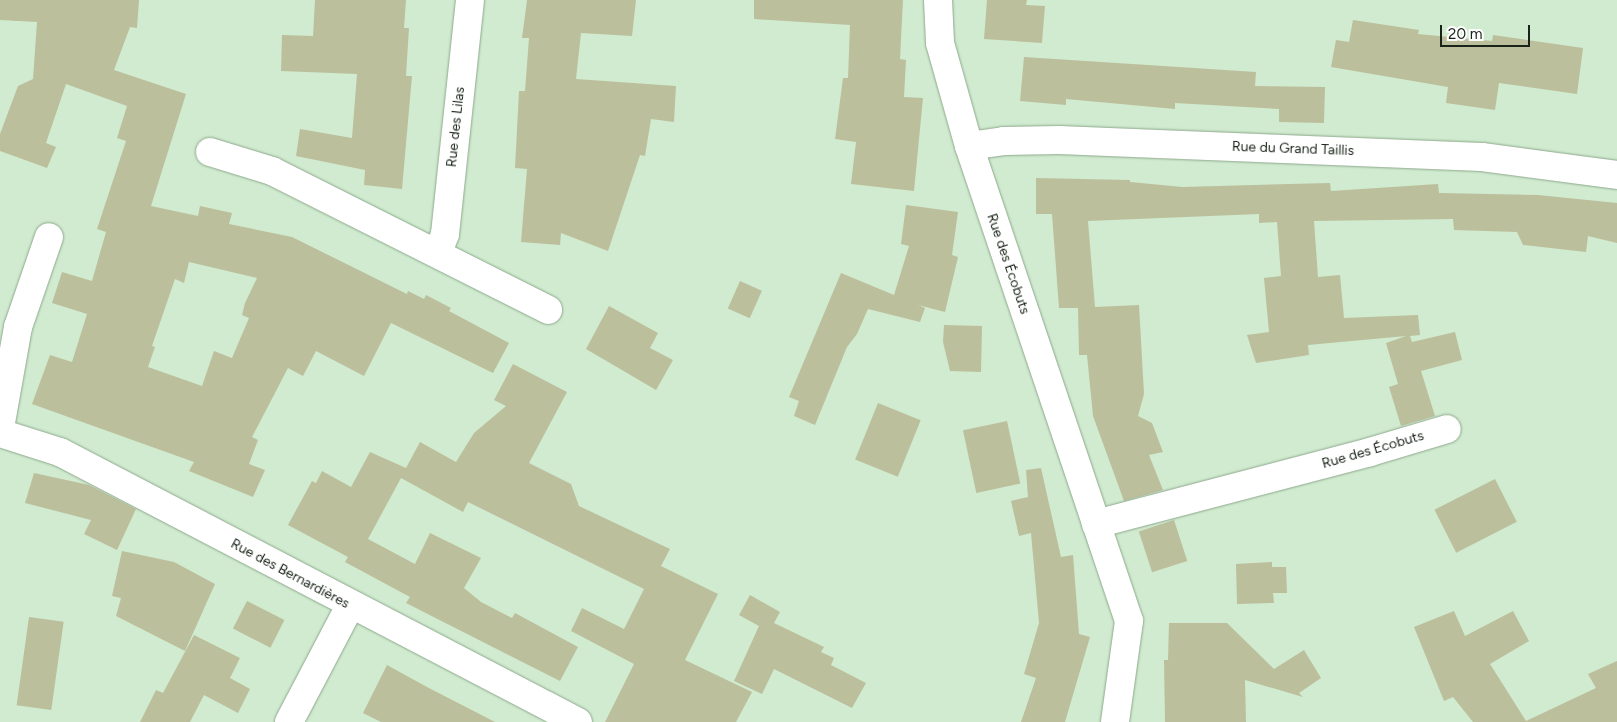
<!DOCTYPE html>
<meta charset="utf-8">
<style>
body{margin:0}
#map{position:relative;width:1617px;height:722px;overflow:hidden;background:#d0ebcf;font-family:Figtree,sans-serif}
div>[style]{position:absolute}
.building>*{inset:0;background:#bcbf9c;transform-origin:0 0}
.roads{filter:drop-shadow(0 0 1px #8ea88d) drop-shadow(0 0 1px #8ea88d)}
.minor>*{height:28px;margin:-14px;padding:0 14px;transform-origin:14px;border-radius:14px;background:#fff}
span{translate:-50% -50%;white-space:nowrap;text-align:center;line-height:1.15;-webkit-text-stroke:4px #fff;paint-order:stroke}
.street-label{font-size:14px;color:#192319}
.scale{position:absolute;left:1440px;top:25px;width:90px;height:22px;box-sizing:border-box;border:2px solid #192319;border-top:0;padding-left:6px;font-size:15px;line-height:18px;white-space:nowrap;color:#192319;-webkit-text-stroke:4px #fff;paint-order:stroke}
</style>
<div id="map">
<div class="building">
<i style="clip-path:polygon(evenodd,0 0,139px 0,137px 28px,130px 27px,114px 70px,186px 94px,151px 206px,198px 216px,200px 206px,232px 213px,229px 224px,292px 237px,407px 294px,408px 291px,424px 299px,426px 295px,451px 308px,449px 311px,509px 343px,493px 373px,391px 323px,364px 376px,316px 351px,303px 376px,288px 368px,252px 437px,258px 440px,249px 464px,265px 470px,253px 497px,189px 471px,194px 462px,32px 404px,50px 355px,72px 362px,87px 314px,52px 303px,62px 272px,92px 281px,106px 232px,97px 229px,126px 141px,117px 138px,127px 106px,66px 84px,46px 143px,56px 147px,47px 168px,0 151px,0 134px,18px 86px,33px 79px,37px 22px,0 20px,0 0,189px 262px,257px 278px,245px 303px,242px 315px,249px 318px,232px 358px,214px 351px,202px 386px,148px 367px,155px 347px,152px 346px,175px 279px,184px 283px,189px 262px)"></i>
<i style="clip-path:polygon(315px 0,406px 0,404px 28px,409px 28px,406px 76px,412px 76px,402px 189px,364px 185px,365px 170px,296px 156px,300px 129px,352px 138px,357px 74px,281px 71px,282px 35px,313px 36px)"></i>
<i style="clip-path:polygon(527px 0,636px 0,632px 36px,581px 33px,576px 79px,676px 86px,674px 122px,651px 119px,645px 156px,640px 155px,608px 251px,561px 233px,560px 245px,521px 242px,527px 169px,515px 168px,519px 91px,525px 91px,529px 38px,522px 38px)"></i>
<i style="clip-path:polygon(754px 0,903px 0,900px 59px,906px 60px,904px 97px,923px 98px,914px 191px,851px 184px,856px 142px,835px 139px,843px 78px,848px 78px,850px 25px,754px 19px)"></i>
<i style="clip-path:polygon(987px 0,1027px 0,1026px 5px,1045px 6px,1042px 43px,984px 39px)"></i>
<i style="clip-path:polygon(1353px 20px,1419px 30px,1418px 34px,1492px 41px,1493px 35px,1583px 48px,1577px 94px,1499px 83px,1495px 110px,1446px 103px,1448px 87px,1331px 67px,1336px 40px,1349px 42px)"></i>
<i style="clip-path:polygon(1024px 57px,1256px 72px,1255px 86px,1325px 87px,1324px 123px,1279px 122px,1279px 109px,1175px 103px,1175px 109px,1066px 99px,1066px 105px,1020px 101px)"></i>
<i style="clip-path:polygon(1036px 178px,1130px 180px,1130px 182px,1182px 187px,1330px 183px,1331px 191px,1438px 184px,1439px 193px,1538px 195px,1617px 203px,1617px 243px,1588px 236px,1586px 252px,1523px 245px,1517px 232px,1454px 230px,1453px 219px,1314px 221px,1318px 277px,1340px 275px,1344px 318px,1418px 315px,1420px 335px,1410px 336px,1412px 342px,1455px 332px,1462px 360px,1421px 371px,1435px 416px,1401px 426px,1389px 387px,1398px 384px,1386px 343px,1406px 336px,1308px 345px,1309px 355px,1256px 363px,1247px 335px,1269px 332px,1264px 278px,1281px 276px,1277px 222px,1259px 223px,1259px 214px,1088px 221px,1095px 307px,1139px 305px,1144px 394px,1138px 416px,1152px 423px,1163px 452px,1149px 455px,1163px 490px,1124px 501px,1093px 416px,1087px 355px,1079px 355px,1078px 308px,1059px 308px,1052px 214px,1036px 214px)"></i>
<i style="clip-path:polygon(906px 205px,958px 212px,952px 255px,958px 257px,945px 312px,918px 305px,925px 308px,920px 322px,868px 309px,857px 334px,847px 347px,815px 425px,794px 416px,799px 401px,789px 397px,841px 273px,894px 295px,909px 246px,901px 244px)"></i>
<i style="left:740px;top:281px;width:24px;height:30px;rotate:24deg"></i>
<i style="clip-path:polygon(609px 306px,658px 333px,650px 348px,673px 360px,656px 390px,586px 349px)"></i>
<i style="clip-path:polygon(944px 325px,982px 326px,981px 372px,950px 371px,943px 342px)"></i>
<i style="clip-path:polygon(513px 364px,567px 392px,529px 463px,571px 484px,579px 506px,670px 549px,661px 566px,718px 594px,685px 660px,752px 692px,736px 722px,605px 722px,634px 664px,571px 631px,582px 608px,624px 629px,644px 589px,468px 502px,463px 512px,401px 478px,368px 539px,415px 564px,430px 533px,481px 558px,464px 588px,481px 602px,512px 618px,515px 613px,578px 647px,560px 681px,406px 603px,410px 597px,345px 562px,348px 557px,288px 525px,312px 481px,316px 483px,322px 471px,351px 487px,370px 452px,406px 468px,420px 442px,456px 462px,474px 433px,506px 406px,494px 400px)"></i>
<i style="left:878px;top:403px;width:46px;height:61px;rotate:22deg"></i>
<i style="left:1007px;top:421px;width:64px;height:45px;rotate:78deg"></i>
<i style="clip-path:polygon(1041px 468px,1061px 557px,1073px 555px,1079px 634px,1090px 637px,1065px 722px,1021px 722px,1036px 678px,1024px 674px,1039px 623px,1031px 533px,1019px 536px,1011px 501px,1028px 497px,1026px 470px)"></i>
<i style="clip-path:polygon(34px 473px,89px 485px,136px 509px,117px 550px,84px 534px,91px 520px,25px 503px)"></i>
<i style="left:1495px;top:479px;width:48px;height:68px;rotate:63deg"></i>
<i style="left:1174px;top:520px;width:43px;height:37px;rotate:72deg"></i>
<i style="clip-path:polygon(122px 551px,174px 562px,215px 584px,185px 651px,116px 616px,121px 598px,112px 596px)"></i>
<i style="clip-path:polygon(1272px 562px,1272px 567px,1286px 567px,1287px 593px,1273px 593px,1274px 603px,1237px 604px,1236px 564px)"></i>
<i style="clip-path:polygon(750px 595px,780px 612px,774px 623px,824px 647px,821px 652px,834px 658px,831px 665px,866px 683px,852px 708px,774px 669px,762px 694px,734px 681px,759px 626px,739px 615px)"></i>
<i style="left:247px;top:601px;width:42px;height:31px;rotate:27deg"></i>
<i style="clip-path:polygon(1454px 611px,1465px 636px,1513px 611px,1529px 641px,1490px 664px,1526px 721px,1596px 688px,1588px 674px,1617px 661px,1617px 722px,1473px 722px,1453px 697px,1444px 701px,1414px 627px)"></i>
<i style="left:29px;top:617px;width:35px;height:89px;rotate:8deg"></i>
<i style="clip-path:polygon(1169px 623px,1227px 623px,1274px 669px,1304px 650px,1321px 678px,1299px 693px,1303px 697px,1245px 680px,1246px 722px,1165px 722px,1164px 660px,1168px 660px)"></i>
<i style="clip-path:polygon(194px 635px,240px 658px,230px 678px,250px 689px,238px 713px,204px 695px,190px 722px,140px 722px,156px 690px,163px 693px)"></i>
<i style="clip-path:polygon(387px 665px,427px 687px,495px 722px,381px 722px,363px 713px)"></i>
</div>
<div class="roads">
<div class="minor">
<i style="left:938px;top:0;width:43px;rotate:87.3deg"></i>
<i style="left:940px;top:43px;width:107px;rotate:74.3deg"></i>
<i style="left:969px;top:146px;width:501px;rotate:71.38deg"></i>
<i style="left:1129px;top:621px;width:102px;rotate:97.9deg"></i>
<i style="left:969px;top:146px;width:35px;rotate:-8deg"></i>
<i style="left:1004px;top:141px;width:55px;rotate:-1deg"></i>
<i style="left:1059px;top:140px;width:423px;rotate:2.3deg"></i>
<i style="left:1482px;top:157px;width:136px;rotate:7.6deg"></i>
<i style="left:210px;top:152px;width:65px;rotate:17deg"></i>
<i style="left:272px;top:171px;width:309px;rotate:26.7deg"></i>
<i style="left:438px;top:253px;width:20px;rotate:-70deg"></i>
<i style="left:445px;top:234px;width:235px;rotate:-83.9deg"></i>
<i style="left:0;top:428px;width:103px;rotate:-79.9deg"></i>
<i style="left:18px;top:327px;width:95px;rotate:-71deg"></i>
<i style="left:0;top:433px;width:63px;rotate:17.6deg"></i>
<i style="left:60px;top:452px;width:584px;rotate:27.53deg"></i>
<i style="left:1096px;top:524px;width:283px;rotate:-14.7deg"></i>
<i style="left:1370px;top:452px;width:80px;rotate:-16.6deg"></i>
<i style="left:289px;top:722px;width:131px;rotate:-62.3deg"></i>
</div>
</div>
<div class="street-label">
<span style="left:456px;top:127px;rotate:-84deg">Rue des Lilas</span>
<span style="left:1293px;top:149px;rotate:2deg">Rue du Grand Taillis</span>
<span style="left:1008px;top:264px;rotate:71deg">Rue des Écobuts</span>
<span style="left:1373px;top:450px;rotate:-16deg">Rue des Écobuts</span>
<span style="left:290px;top:574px;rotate:28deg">Rue des Bernardières</span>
</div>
<div class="scale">20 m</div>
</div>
